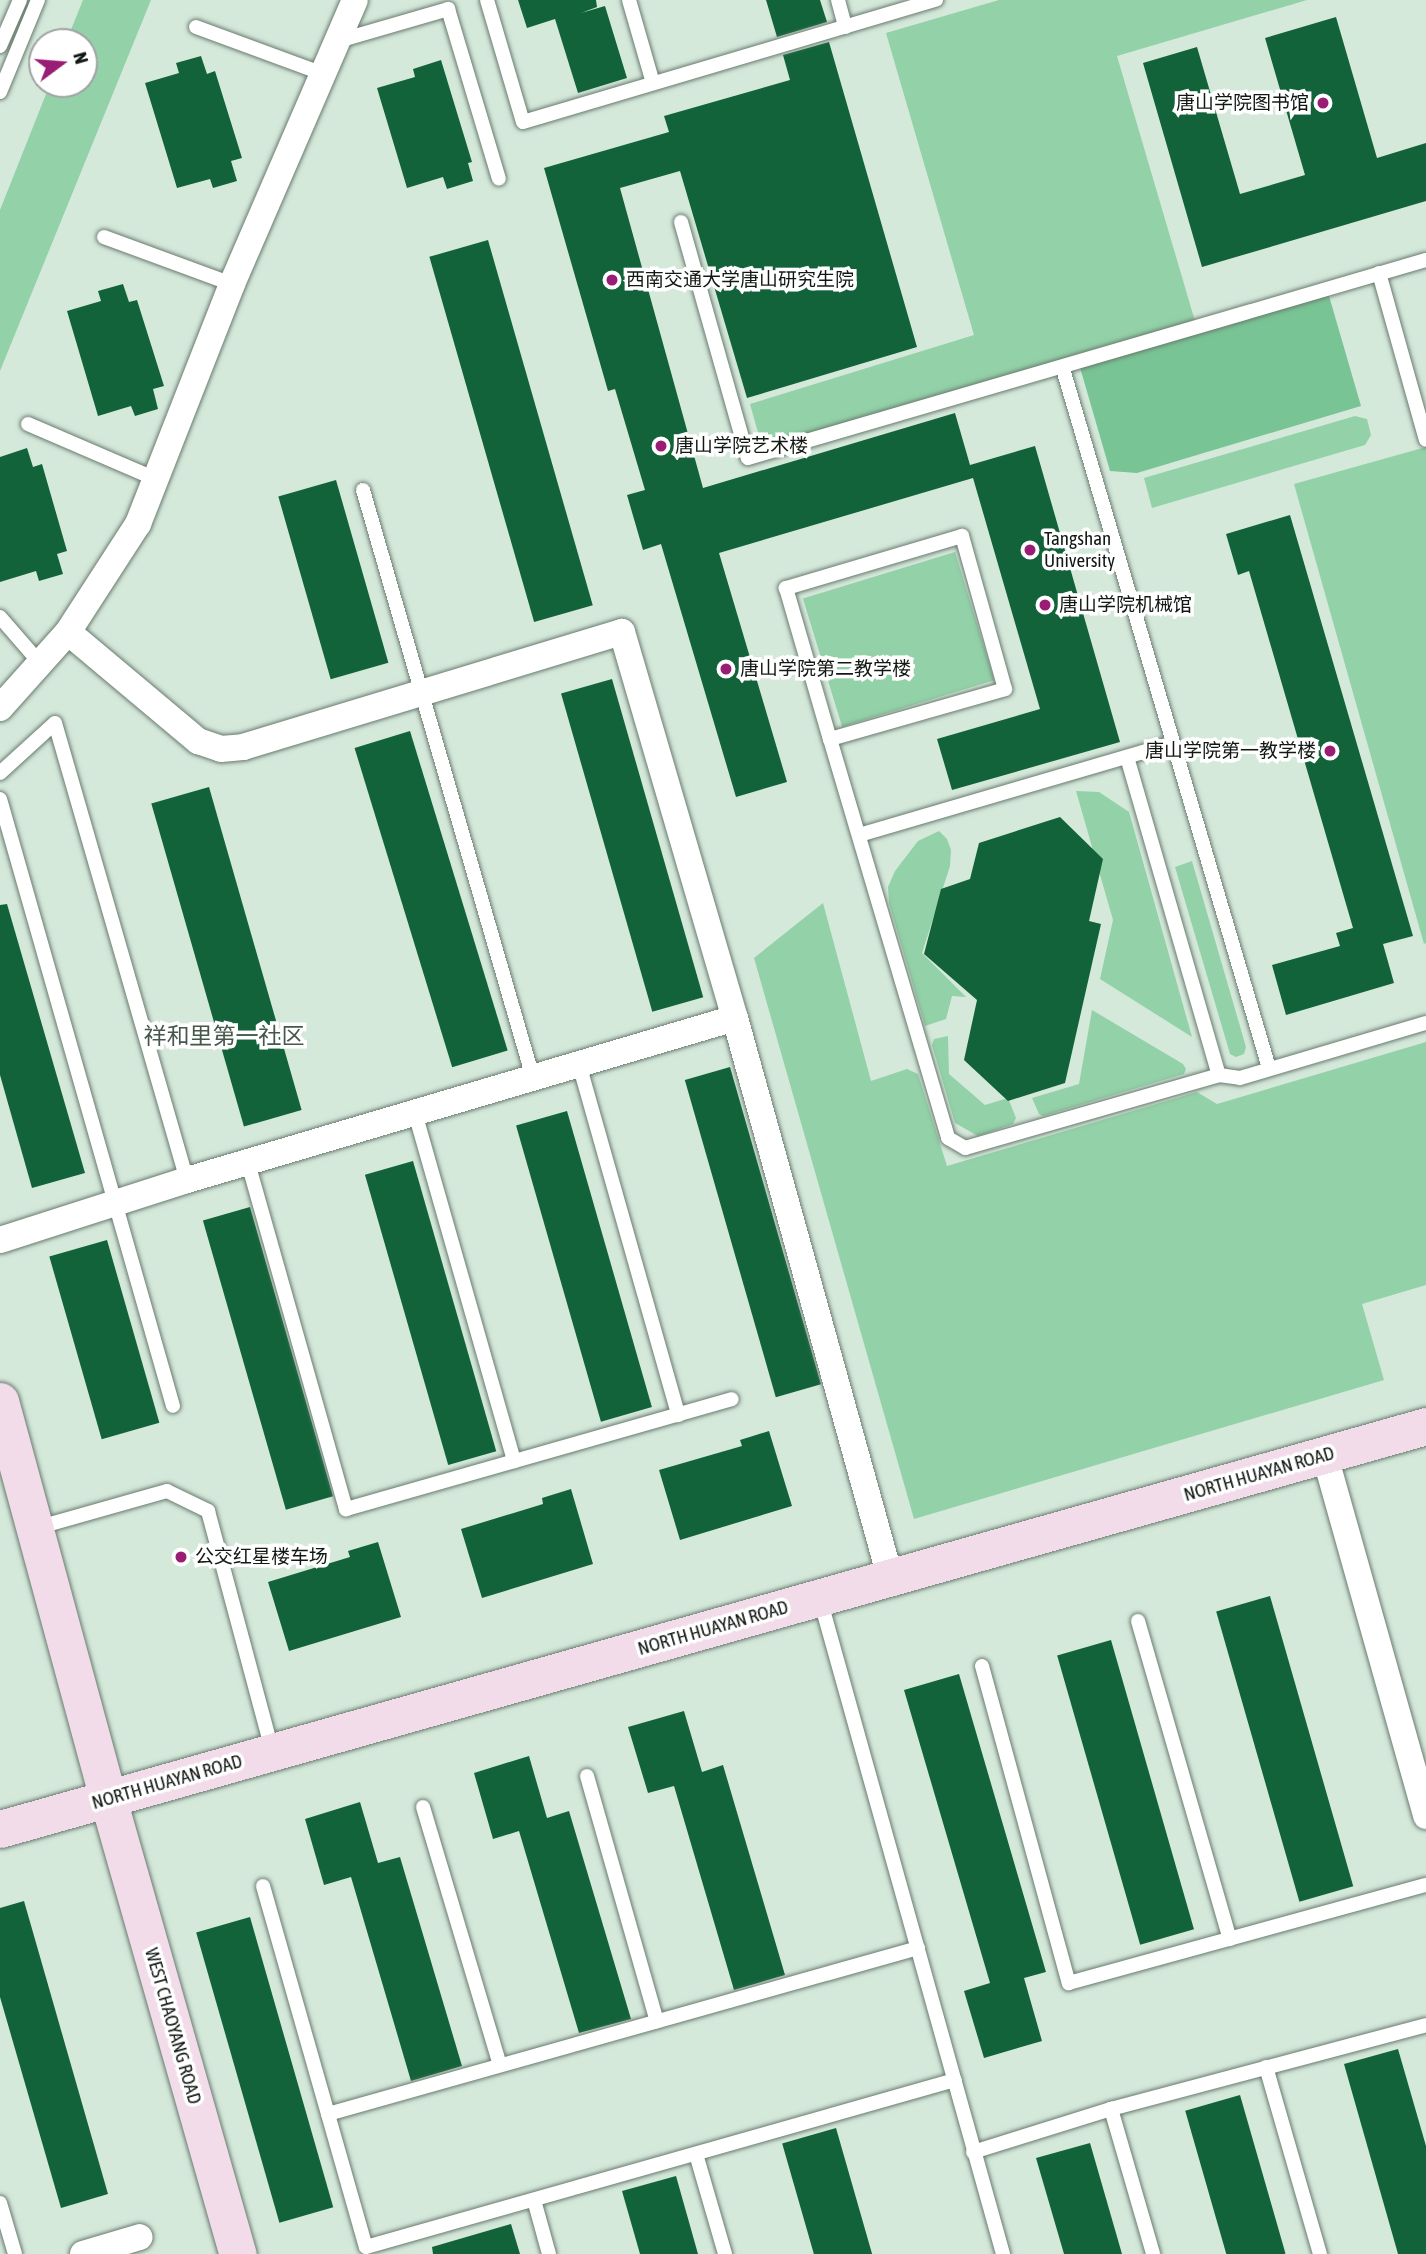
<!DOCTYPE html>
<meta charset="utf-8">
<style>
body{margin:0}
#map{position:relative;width:1426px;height:2254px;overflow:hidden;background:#d5e9db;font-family:"Asap Condensed","Noto Sans SC",sans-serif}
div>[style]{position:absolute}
.green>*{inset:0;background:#93d1a8;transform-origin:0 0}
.forest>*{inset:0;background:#79c494}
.building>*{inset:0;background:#12633a;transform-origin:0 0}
.roads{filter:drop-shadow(0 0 2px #697b6f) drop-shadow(0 0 2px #697b6f)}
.lane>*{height:14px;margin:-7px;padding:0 7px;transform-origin:7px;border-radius:7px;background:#fff}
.street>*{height:26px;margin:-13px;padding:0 13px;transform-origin:13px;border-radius:13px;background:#fff}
.secondary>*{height:37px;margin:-18.5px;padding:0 18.5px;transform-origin:18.5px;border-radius:18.5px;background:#f3dcea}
.dots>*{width:19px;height:19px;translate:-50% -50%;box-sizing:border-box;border:4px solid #fff;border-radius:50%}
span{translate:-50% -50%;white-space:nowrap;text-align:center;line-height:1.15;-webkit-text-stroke:7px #fff;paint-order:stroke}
.poi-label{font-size:19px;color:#111813}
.right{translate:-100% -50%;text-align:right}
.left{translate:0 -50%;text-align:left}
.street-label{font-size:19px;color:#111813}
.quarter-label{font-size:23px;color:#46574b}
.north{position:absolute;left:28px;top:28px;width:70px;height:70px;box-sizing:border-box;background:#fff;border:2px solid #a0a3a1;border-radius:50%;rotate:74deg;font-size:19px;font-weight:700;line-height:28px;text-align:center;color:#111813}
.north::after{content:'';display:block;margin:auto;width:24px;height:32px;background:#991d75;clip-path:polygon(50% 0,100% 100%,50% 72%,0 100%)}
</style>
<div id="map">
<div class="green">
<i style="clip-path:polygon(83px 0,151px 0,0 371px,0 210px,50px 84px,84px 84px,84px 42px,66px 42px)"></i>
<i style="clip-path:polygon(999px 0,1307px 0,1117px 56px,1197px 328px,764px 454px,750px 404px,974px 335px,886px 33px)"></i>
<i style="clip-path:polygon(1355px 416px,1367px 419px,1371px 435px,1365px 445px,1152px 508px,1144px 478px)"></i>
<i style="clip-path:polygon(1426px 447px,1426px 943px,1424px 944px,1294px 484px)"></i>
<i style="left:955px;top:552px;width:134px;height:159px;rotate:73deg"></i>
<i style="clip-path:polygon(1076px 791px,1099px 792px,1129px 812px,1192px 1037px,1100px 979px,1113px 920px)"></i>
<i style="clip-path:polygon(939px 831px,947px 839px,951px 850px,950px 866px,922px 953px,966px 997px,952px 996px,946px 1019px,925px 1026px,889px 903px,888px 887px,895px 871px,918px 841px)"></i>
<i style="clip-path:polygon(1192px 861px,1246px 1047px,1244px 1054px,1236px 1057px,1230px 1054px,1175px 867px)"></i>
<i style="clip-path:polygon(823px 903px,871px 1081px,907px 1069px,918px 1074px,947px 1166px,1197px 1092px,1217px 1104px,1426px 1042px,1426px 1285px,1362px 1304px,1384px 1380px,914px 1519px,754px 958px)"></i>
<i style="clip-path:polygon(1092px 1010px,1183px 1064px,1186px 1069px,1184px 1074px,1043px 1116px,1039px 1114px,1032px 1098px,1079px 1084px)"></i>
<i style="clip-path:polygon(948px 1036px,949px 1074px,985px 1105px,1008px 1098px,1016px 1118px,1013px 1124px,978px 1136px,955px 1123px,932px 1045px,934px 1039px)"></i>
</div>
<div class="forest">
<i style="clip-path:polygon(1327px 289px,1361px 406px,1137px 473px,1110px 471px,1079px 364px)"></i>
</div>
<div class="building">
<i style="clip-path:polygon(518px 0,596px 0,597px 7px,581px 13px,605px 6px,627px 78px,578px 93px,555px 19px,527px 28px)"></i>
<i style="clip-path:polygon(766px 0,820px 0,827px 22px,777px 37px)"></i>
<i style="clip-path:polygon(1336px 17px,1377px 158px,1426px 143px,1426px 201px,1202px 267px,1143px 63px,1197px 47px,1240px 194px,1305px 175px,1265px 38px)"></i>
<i style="clip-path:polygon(829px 42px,917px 347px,747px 398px,680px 171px,620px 188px,703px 488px,955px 413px,970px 465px,1035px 446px,1120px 742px,952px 790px,937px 739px,1040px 709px,973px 478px,719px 553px,787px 782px,736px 797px,661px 544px,643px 550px,627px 495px,645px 490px,615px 389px,608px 391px,544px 168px,669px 132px,664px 116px,790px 80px,783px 55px)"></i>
<i style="clip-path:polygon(201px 56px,207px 74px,215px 71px,242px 158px,231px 161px,237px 181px,213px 188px,210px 179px,177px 188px,145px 83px,179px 73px,176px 63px)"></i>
<i style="clip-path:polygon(441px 60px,472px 162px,468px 163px,473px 181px,447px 189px,443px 177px,407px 188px,377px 88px,415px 77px,413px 69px)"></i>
<i style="left:488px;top:240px;width:380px;height:61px;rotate:74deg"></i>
<i style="clip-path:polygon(123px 284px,129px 302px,137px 300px,164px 386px,153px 389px,158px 409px,135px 416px,131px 406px,98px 416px,67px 311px,101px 301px,98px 291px)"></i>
<i style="clip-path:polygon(27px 448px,33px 467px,42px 464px,67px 551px,57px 554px,63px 574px,39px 581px,36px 571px,0 582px,0 457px)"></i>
<i style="left:336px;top:480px;width:190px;height:60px;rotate:74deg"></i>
<i style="clip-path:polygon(1290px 515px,1413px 936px,1383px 944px,1394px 983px,1286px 1015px,1272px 965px,1340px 946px,1336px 933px,1353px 928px,1249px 571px,1238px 575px,1226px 534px)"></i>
<i style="left:612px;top:679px;width:331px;height:53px;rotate:74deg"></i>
<i style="left:410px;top:731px;width:334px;height:58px;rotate:73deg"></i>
<i style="left:209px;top:787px;width:336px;height:60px;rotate:74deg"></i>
<i style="clip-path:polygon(1060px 817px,1103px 859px,1089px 921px,1101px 924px,1065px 1083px,1008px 1101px,964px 1060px,977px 1000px,924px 954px,941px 889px,970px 879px,979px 843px)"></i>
<i style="clip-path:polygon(7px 904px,85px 1173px,32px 1188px,0 1075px,0 905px)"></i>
<i style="left:730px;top:1067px;width:330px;height:47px;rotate:74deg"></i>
<i style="left:567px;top:1111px;width:308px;height:53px;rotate:74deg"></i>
<i style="left:413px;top:1161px;width:302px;height:50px;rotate:74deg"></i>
<i style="left:250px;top:1207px;width:301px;height:49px;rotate:74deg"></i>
<i style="left:107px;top:1240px;width:190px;height:60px;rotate:74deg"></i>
<i style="clip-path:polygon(769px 1431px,792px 1506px,680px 1540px,659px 1470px,742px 1446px,740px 1440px)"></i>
<i style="clip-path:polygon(571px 1489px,593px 1564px,482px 1598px,461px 1529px,543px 1504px,542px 1498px)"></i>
<i style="clip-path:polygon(378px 1542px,401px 1617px,289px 1651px,268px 1582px,350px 1557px,348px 1551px)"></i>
<i style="left:1270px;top:1596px;width:302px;height:56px;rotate:74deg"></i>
<i style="left:1111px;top:1640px;width:301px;height:56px;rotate:74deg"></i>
<i style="clip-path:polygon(959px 1674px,1046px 1972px,1024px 1978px,1042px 2041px,984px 2058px,964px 1991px,990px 1983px,904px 1690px)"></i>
<i style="clip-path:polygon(684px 1711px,702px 1772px,723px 1765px,785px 1975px,734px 1990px,674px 1786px,648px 1793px,628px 1727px)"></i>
<i style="clip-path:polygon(529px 1756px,547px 1818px,569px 1811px,631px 2019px,579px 2033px,519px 1831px,493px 1839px,474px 1773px)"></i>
<i style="clip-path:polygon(360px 1802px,378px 1863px,400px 1857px,462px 2066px,411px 2081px,351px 1877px,324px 1885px,305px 1819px)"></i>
<i style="clip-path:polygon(24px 1901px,108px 2194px,61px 2208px,0 1997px,0 1908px)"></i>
<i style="left:250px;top:1917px;width:302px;height:56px;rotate:74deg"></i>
<i style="clip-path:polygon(1398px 2049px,1426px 2146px,1426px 2254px,1398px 2254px,1344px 2064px)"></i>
<i style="left:1240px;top:2095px;width:165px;height:57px;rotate:74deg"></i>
<i style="left:836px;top:2128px;width:131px;height:56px;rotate:74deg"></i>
<i style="clip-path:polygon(1090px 2143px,1122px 2254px,1064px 2254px,1036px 2158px)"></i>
<i style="clip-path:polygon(676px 2176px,698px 2254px,640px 2254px,622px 2191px)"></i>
<i style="clip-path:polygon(511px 2224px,520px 2254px,433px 2254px,432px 2247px)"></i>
</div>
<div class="roads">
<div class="lane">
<i style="left:487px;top:0;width:127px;rotate:73.6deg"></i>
<i style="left:523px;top:122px;width:431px;rotate:-16.5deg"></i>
<i style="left:629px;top:0;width:86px;rotate:73.9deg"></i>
<i style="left:838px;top:0;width:28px;rotate:75deg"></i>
<i style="left:196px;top:27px;width:136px;rotate:20.2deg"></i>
<i style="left:338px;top:41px;width:115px;rotate:-16.2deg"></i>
<i style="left:448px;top:9px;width:177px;rotate:73.3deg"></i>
<i style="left:0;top:46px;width:50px;rotate:-66.5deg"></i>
<i style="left:0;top:92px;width:100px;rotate:-67.6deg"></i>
<i style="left:681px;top:222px;width:245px;rotate:74.2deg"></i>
<i style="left:748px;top:458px;width:706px;rotate:-16.28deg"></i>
<i style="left:104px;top:237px;width:136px;rotate:20.2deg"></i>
<i style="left:1379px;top:273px;width:173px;rotate:74.3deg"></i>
<i style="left:1063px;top:369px;width:729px;rotate:73.58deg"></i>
<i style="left:28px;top:424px;width:139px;rotate:23.3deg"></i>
<i style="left:363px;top:490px;width:612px;rotate:73.87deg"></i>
<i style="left:0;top:617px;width:61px;rotate:49deg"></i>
<i style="left:830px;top:739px;width:182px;rotate:-15.9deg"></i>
<i style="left:1005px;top:689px;width:159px;rotate:-105.7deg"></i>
<i style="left:962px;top:536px;width:184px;rotate:163.5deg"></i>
<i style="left:786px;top:588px;width:157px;rotate:73.8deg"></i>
<i style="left:830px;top:739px;width:416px;rotate:73.5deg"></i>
<i style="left:948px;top:1138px;width:20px;rotate:30deg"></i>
<i style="left:965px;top:1148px;width:264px;rotate:-16deg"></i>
<i style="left:1219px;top:1075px;width:21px;rotate:8deg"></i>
<i style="left:1240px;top:1078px;width:194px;rotate:-16.5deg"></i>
<i style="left:1127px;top:757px;width:331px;rotate:73.9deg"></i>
<i style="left:0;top:773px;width:74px;rotate:-42.3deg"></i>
<i style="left:55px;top:723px;width:476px;rotate:73.9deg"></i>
<i style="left:0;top:799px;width:631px;rotate:74.09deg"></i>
<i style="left:859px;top:835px;width:327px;rotate:-16.3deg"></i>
<i style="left:579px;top:1064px;width:365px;rotate:74.2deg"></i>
<i style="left:415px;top:1113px;width:362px;rotate:74.1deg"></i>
<i style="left:248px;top:1163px;width:360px;rotate:74.2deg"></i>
<i style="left:346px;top:1509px;width:401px;rotate:-15.9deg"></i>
<i style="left:36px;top:1528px;width:136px;rotate:-15.8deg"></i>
<i style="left:167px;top:1491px;width:46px;rotate:26deg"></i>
<i style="left:208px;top:1511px;width:247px;rotate:75deg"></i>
<i style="left:820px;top:1599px;width:680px;rotate:74.39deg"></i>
<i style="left:1138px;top:1621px;width:331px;rotate:73.9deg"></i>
<i style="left:982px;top:1666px;width:329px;rotate:74.7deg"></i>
<i style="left:1069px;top:1983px;width:370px;rotate:-15.4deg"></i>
<i style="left:587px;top:1776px;width:255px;rotate:74.1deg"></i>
<i style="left:423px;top:1807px;width:269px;rotate:73.4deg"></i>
<i style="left:263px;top:1886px;width:375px;rotate:74.1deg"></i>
<i style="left:366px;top:2247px;width:612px;rotate:-15.83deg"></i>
<i style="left:1266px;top:2067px;width:195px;rotate:73.9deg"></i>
<i style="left:1111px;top:2109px;width:151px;rotate:73.8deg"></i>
<i style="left:328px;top:2114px;width:613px;rotate:-15.71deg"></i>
<i style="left:973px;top:2152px;width:145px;rotate:-17.3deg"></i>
<i style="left:1111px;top:2109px;width:326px;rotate:-14.9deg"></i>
<i style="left:696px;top:2154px;width:104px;rotate:73.8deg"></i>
<i style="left:534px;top:2200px;width:56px;rotate:74.5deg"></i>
<i style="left:0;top:2203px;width:53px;rotate:73.6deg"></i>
</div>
<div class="street">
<i style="left:68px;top:632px;width:170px;rotate:40deg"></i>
<i style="left:198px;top:741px;width:24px;rotate:19deg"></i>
<i style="left:221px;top:749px;width:22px;rotate:-5deg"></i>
<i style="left:243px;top:747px;width:396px;rotate:-16.9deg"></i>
<i style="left:622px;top:632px;width:402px;rotate:73.7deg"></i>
<i style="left:735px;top:1018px;width:580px;rotate:74.5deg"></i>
<i style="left:0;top:708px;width:102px;rotate:-48.2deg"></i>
<i style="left:68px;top:632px;width:129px;rotate:-57.1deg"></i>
<i style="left:138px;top:524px;width:258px;rotate:-68.6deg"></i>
<i style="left:232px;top:284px;width:309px;rotate:-66.6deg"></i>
<i style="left:0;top:1240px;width:196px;rotate:-17.8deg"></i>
<i style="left:187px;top:1180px;width:571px;rotate:-16.47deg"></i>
<i style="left:1325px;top:1456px;width:374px;rotate:74.3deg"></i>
<i style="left:83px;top:2254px;width:59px;rotate:-16.6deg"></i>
</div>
<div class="secondary">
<i style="left:0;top:1401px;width:412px;rotate:74.8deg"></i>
<i style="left:108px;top:1799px;width:473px;rotate:74.1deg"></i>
<i style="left:0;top:1829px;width:1482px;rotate:-15.78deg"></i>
</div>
</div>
<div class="dots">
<i style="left:1323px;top:103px;background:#991d75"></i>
<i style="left:612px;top:280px;background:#991d75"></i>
<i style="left:661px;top:446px;background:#991d75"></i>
<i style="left:1030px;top:550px;background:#991d75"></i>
<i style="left:1045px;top:605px;background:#991d75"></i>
<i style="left:726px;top:669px;background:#991d75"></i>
<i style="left:1330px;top:751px;background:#991d75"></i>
<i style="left:181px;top:1557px;background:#991d75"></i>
</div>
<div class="poi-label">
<span class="right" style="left:1309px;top:103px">唐山学院图书馆</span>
<span class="left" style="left:626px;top:280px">西南交通大学唐山研究生院</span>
<span class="left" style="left:675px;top:446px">唐山学院艺术楼</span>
<span class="left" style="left:1044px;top:550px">Tangshan<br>University</span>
<span class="left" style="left:1059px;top:605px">唐山学院机械馆</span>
<span class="left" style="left:740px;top:669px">唐山学院第二教学楼</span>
<span class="right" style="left:1316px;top:751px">唐山学院第一教学楼</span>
<span class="left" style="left:195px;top:1557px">公交红星楼车场</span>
</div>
<div class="street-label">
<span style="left:1259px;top:1474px;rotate:-16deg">NORTH HUAYAN ROAD</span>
<span style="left:713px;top:1628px;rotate:-16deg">NORTH HUAYAN ROAD</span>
<span style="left:167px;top:1782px;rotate:-16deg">NORTH HUAYAN ROAD</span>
<span style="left:173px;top:2026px;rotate:74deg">WEST CHAOYANG ROAD</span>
</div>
<div class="quarter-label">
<span style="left:224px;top:1036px">祥和里第一社区</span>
</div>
<div class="north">N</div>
</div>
